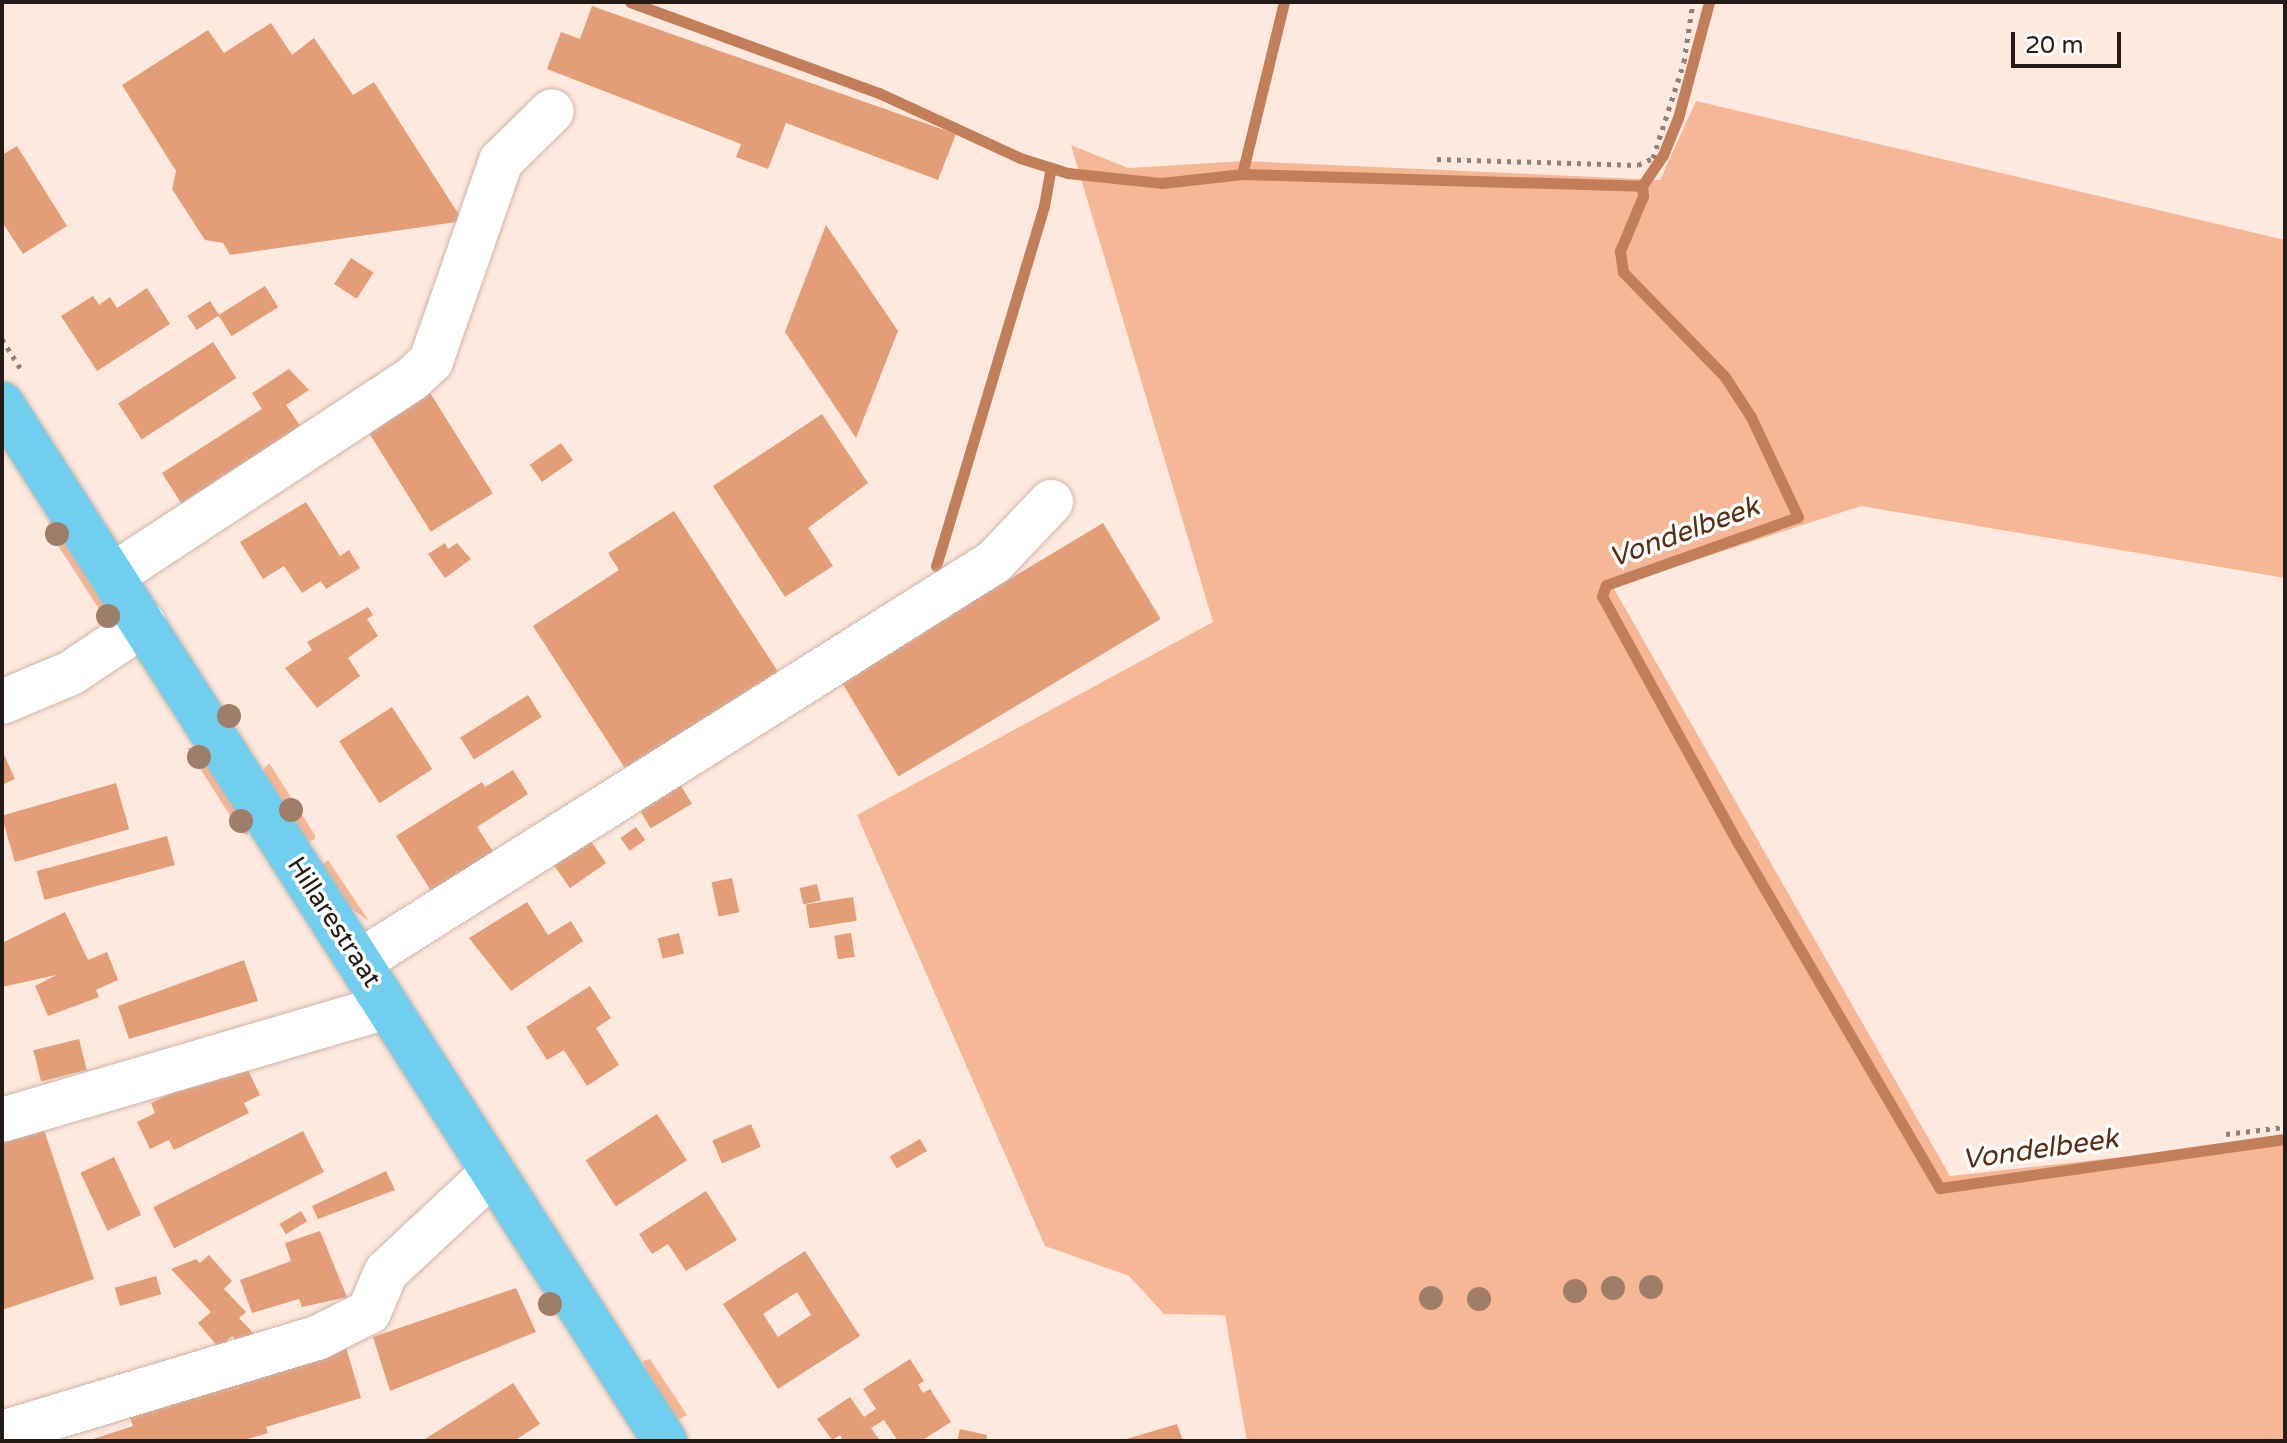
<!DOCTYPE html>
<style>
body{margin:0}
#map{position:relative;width:2287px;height:1443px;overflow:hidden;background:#fee9de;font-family:"Varela Round",sans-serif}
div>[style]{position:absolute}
.green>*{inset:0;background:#f5b795}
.stream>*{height:11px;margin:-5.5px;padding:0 5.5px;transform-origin:5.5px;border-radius:5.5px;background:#c27e58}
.building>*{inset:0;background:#e39d77;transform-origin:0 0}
.path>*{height:5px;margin-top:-2.5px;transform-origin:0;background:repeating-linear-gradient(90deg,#8f8078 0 4px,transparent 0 10px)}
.roads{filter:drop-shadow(0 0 2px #cdb5a7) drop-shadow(0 0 2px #cdb5a7)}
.minor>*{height:44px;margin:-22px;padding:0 22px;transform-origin:22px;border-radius:22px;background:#fff}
.major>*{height:44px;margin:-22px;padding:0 22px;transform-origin:22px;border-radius:22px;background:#70cfef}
.trees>*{width:24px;height:24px;margin:-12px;border-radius:50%;background:#9f7d68}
span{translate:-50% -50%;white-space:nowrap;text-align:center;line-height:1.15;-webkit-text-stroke:7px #fff;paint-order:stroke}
.street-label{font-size:26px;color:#241b16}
.water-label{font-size:28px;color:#5a2d10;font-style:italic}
.frame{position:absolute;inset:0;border:4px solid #241b16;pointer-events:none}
.scale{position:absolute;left:2011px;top:32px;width:110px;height:36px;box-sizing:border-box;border:4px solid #241b16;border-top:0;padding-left:10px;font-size:24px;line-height:28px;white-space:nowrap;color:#241b16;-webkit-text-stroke:6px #fff;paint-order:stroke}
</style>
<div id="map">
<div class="green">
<i style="clip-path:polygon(1696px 101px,2285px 240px,2285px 578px,1861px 506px,1613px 587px,1950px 1176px,2285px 1139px,2285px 1441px,1247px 1441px,1225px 1315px,1164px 1314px,1129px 1276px,1045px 1246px,857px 815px,1213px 622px,1071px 145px,1128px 168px,1245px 161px,1660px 180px)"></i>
<i style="clip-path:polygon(51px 521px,116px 612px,115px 634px,46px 527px)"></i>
<i style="clip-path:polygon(194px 747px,204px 753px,249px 820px,248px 835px,241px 833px,187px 748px)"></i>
<i style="clip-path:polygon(269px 763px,315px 835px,315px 839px,308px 842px,266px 783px,263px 770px)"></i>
<i style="clip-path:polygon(328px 860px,369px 921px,340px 901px,319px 868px)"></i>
<i style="clip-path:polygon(650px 1359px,687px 1415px,674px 1422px,651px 1387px,643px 1361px)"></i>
</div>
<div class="stream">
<i style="left:630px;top:2px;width:265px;rotate:20.1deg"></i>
<i style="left:879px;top:93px;width:155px;rotate:24.7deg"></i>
<i style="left:1020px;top:158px;width:50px;rotate:17.4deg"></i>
<i style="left:1068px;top:173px;width:95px;rotate:6.1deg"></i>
<i style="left:1162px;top:183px;width:81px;rotate:-6.4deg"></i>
<i style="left:1284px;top:2px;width:177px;rotate:103.7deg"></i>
<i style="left:1242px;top:174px;width:400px;rotate:1.7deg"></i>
<i style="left:1642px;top:186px;width:10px;rotate:84deg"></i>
<i style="left:1643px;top:196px;width:60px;rotate:112.7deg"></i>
<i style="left:1620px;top:251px;width:21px;rotate:82deg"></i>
<i style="left:1623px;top:272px;width:146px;rotate:45.8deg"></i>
<i style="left:1725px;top:377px;width:48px;rotate:57deg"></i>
<i style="left:1751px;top:417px;width:110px;rotate:64.8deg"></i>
<i style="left:1798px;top:517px;width:204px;rotate:160.5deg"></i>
<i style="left:1606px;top:585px;width:12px;rotate:110deg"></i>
<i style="left:1602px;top:596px;width:282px;rotate:61.2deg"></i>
<i style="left:1738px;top:843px;width:400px;rotate:59.7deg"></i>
<i style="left:1940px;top:1188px;width:348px;rotate:-8.1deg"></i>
<i style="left:1642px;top:186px;width:37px;rotate:-56deg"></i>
<i style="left:1663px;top:155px;width:40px;rotate:-68deg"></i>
<i style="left:1678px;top:118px;width:120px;rotate:-75deg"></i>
<i style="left:936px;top:566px;width:376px;rotate:-73.3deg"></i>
<i style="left:1044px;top:206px;width:39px;rotate:-80deg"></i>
</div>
<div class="building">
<i style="clip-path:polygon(592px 6px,956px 134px,938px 180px,786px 123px,768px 169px,736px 157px,741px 144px,547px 69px,561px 32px,580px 39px)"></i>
<i style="clip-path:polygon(271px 23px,292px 55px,314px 38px,353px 95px,374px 82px,463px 221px,230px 255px,223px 243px,205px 240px,172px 189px,176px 171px,122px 85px,208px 30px,224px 53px)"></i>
<i style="clip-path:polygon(17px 146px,67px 226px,23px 254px,2px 222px,2px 155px)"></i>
<i style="clip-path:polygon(826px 225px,898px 331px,856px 438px,785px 332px)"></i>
<i style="left:351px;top:258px;width:27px;height:31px;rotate:33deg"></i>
<i style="left:265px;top:286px;width:25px;height:55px;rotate:58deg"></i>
<i style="clip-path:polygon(147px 288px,170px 324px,97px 371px,61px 316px,93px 296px,99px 305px,110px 297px,117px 308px)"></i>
<i style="left:210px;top:301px;width:17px;height:27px;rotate:57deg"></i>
<i style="left:213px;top:342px;width:43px;height:113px;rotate:57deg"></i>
<i style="clip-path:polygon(289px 369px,309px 390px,286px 405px,307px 436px,188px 514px,162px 473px,262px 409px,252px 393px)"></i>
<i style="left:427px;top:388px;width:124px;height:73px;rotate:58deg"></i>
<i style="clip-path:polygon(822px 414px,868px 483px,808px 528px,833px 566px,785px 597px,713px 486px)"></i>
<i style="left:561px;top:443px;width:21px;height:38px;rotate:55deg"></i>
<i style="clip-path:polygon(306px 502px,340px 556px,349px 550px,360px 568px,326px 589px,321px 581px,302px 593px,284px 566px,263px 579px,240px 542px)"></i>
<i style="clip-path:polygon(674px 511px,782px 678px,630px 776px,533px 626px,619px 570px,608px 553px)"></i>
<i style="left:1103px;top:523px;width:112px;height:306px;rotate:59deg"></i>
<i style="clip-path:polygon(445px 543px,448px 549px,457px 543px,471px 559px,445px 578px,428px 554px)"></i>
<i style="clip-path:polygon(368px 607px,373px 615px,367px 619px,378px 636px,348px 658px,360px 676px,317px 708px,285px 668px,312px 650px,307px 642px)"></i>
<i style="left:528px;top:695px;width:26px;height:80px;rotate:58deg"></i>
<i style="left:392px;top:707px;width:74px;height:63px;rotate:57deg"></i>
<i style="clip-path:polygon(2px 750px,15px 779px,2px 785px)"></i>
<i style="clip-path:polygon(513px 770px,528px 794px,477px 827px,497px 858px,437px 900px,396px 836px,482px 782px,485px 787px)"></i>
<i style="left:116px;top:783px;width:48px;height:119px;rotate:74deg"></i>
<i style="left:680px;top:784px;width:23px;height:48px;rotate:59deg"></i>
<i style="left:636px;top:827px;width:16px;height:19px;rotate:55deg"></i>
<i style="left:167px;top:836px;width:30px;height:135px;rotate:75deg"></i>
<i style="left:590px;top:840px;width:28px;height:44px;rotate:55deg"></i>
<i style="left:732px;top:878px;width:35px;height:21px;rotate:78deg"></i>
<i style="left:817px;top:884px;width:17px;height:18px;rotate:77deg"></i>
<i style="left:853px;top:897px;width:24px;height:48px;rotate:81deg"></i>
<i style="clip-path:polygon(527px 902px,548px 935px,571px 921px,583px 941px,511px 991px,469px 938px)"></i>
<i style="clip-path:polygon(65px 912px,88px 960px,107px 952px,118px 980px,96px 990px,99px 997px,48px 1016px,35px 986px,56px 975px,2px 987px,2px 943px)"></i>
<i style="left:679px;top:933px;width:21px;height:22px;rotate:76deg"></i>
<i style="left:851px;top:933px;width:24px;height:17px;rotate:81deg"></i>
<i style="clip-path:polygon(244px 960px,258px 1001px,129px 1039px,118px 1006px)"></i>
<i style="clip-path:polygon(590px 986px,611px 1018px,596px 1028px,619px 1065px,587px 1086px,564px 1050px,547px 1060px,526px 1027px)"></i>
<i style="left:79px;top:1039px;width:32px;height:47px;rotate:76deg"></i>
<i style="clip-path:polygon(242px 1058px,260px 1095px,244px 1103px,249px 1113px,174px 1150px,169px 1140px,150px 1149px,137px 1122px,155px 1113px,151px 1103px)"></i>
<i style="left:657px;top:1114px;width:55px;height:85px;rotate:57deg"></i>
<i style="clip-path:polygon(41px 1121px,94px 1279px,2px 1310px,2px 1135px)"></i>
<i style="left:751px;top:1124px;width:25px;height:42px;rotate:67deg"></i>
<i style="left:303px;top:1131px;width:46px;height:168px;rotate:63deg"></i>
<i style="left:920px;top:1139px;width:14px;height:35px;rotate:60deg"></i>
<i style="left:114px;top:1157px;width:64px;height:37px;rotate:65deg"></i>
<i style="clip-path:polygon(386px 1171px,395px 1190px,318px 1219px,312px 1206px)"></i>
<i style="clip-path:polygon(706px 1191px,737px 1240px,686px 1271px,668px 1244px,652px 1254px,639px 1234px)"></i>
<i style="left:301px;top:1211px;width:12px;height:25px;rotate:59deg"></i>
<i style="clip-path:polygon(320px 1231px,347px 1297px,302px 1307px,299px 1299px,252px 1313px,240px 1280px,291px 1261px,285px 1243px)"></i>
<i style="clip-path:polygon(evenodd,805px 1251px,860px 1336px,778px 1389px,723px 1304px,805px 1251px,797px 1292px,811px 1315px,778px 1337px,763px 1314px,797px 1292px)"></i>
<i style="clip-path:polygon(209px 1255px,232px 1281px,224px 1289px,246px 1312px,239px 1318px,255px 1335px,243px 1346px,232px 1336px,219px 1348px,198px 1323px,211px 1312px,171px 1269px,196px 1259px,200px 1263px)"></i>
<i style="left:156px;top:1276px;width:19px;height:43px;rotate:74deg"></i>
<i style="clip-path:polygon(516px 1288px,536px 1332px,390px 1391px,373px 1337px)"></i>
<i style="clip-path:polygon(345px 1344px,361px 1398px,266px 1427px,268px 1433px,241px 1441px,87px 1441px,133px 1426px,126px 1406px)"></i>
<i style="clip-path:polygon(910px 1359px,924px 1381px,918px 1385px,923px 1393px,930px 1389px,951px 1422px,921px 1441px,898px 1441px,884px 1420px,871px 1428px,880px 1441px,843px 1441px,840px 1435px,832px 1440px,817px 1419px,850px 1397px,864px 1417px,876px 1409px,863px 1389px)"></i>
<i style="clip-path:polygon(513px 1383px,540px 1424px,514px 1441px,422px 1441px)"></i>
<i style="clip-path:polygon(1177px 1424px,1183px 1441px,1123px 1441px,1123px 1440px)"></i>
<i style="clip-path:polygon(960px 1429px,987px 1435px,986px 1441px,957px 1441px)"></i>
</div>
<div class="path">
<i style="left:1437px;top:159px;width:201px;rotate:1.7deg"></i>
<i style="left:1638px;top:165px;width:17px;rotate:-25deg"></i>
<i style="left:1653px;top:158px;width:101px;rotate:-72.1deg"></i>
<i style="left:1684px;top:62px;width:61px;rotate:-81.5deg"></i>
<i style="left:2px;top:339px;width:36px;rotate:58deg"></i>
<i style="left:2226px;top:1134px;width:59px;rotate:-6.8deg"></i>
</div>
<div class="roads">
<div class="minor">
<i style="left:112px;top:576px;width:360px;rotate:-33.3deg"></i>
<i style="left:413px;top:378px;width:25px;rotate:-43deg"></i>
<i style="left:431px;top:361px;width:212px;rotate:-70.7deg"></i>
<i style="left:501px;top:161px;width:71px;rotate:-44.4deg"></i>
<i style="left:2px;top:702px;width:75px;rotate:-22.8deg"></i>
<i style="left:71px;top:673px;width:88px;rotate:-33.9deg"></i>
<i style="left:359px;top:962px;width:750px;rotate:-32.21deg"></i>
<i style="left:994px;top:562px;width:83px;rotate:-46.5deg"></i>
<i style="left:2px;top:1120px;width:401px;rotate:-16.4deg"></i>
<i style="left:2px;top:1433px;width:331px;rotate:-16.8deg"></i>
<i style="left:319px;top:1337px;width:56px;rotate:-26.6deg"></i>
<i style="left:369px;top:1312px;width:43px;rotate:-67deg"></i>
<i style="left:386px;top:1272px;width:145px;rotate:-43deg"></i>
</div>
<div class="major">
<i style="left:2px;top:404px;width:1231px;rotate:57.41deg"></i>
</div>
</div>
<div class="trees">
<i style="left:57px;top:534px"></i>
<i style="left:108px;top:616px"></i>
<i style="left:229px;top:716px"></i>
<i style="left:199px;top:757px"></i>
<i style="left:291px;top:810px"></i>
<i style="left:241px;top:821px"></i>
<i style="left:1651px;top:1287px"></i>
<i style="left:1613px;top:1288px"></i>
<i style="left:1575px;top:1291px"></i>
<i style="left:1431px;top:1298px"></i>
<i style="left:1479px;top:1299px"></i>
<i style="left:550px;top:1304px"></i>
</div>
<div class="street-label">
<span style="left:334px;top:922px;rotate:57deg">Hillarestraat</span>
</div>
<div class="water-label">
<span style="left:1684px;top:532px;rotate:-20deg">Vondelbeek</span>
<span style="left:2040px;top:1149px;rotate:-8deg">Vondelbeek</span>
</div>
<div class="frame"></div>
<div class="scale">20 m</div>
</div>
